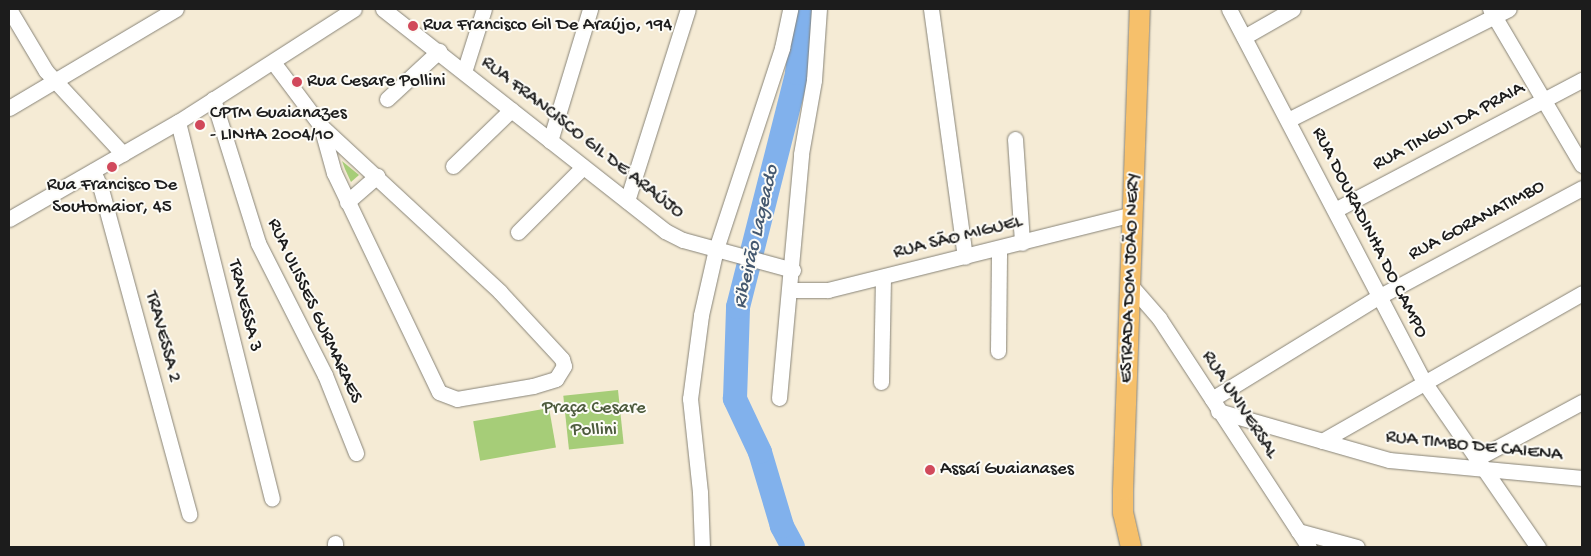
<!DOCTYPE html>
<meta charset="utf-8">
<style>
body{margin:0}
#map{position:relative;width:1591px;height:556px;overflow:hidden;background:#f5ebd5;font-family:"Gochi Hand",sans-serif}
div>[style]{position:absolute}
.green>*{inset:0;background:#a6cd78;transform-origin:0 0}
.river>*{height:24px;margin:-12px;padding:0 12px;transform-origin:12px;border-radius:12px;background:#81b1ec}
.roads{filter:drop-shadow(0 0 1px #888478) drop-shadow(0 0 1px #888478)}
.minor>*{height:15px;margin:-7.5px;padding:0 7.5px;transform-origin:7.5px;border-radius:7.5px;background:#fff}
.major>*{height:20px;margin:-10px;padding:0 10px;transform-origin:10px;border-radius:10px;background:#f6c06b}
.dots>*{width:14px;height:14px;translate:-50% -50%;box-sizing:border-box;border:2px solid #fdfcf7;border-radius:50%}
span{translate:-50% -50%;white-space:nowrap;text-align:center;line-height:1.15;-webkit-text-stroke:4px #fdfcf7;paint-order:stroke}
.poi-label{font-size:19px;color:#1c1c1c}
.left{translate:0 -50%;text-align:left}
.street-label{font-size:19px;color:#1c1c1c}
.park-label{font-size:19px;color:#4c5a3c}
.water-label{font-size:20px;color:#44586f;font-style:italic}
.frame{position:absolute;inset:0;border:10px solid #1c1c1c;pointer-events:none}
</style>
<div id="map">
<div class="green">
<i style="clip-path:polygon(342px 161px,359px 175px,351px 182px,345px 169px)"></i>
<i style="left:618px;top:390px;width:54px;height:55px;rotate:84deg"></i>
<i style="left:549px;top:408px;width:40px;height:77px;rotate:80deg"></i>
</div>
<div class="river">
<i style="left:793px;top:547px;width:24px;rotate:-118deg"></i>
<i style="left:782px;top:526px;width:77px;rotate:-106.6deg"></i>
<i style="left:760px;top:452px;width:59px;rotate:-115.3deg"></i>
<i style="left:735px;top:399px;width:92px;rotate:-88.1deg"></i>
<i style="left:738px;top:307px;width:241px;rotate:-75.8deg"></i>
<i style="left:797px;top:73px;width:64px;rotate:-82.9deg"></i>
</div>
<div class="roads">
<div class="minor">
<i style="left:9px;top:9px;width:72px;rotate:59.2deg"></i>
<i style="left:46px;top:71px;width:113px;rotate:47.1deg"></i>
<i style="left:383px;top:9px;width:359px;rotate:38.2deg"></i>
<i style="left:665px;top:231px;width:20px;rotate:27deg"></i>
<i style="left:683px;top:240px;width:114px;rotate:15.3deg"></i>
<i style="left:931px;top:9px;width:250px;rotate:82.2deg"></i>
<i style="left:1229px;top:9px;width:421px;rotate:62.4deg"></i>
<i style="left:1424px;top:382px;width:201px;rotate:55.4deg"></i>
<i style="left:1490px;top:9px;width:181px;rotate:59.5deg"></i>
<i style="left:1244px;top:37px;width:56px;rotate:-29.7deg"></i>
<i style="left:273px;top:62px;width:80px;rotate:53.1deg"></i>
<i style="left:321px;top:126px;width:244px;rotate:42.8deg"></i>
<i style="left:500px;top:292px;width:91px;rotate:47.2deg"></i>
<i style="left:562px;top:359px;width:7px;rotate:74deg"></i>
<i style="left:564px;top:366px;width:15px;rotate:122deg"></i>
<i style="left:556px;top:379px;width:24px;rotate:163deg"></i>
<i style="left:533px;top:386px;width:77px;rotate:170.3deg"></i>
<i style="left:457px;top:399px;width:19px;rotate:-159deg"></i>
<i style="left:439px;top:392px;width:243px;rotate:-115.6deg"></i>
<i style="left:334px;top:173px;width:49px;rotate:-105.5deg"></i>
<i style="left:464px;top:72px;width:66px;rotate:-72.4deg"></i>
<i style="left:213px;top:99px;width:151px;rotate:72.6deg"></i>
<i style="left:258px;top:243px;width:148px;rotate:63.1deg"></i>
<i style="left:325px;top:375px;width:84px;rotate:68.3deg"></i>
<i style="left:387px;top:99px;width:71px;rotate:-42.7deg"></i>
<i style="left:9px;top:108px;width:194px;rotate:-30.7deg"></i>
<i style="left:1288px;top:120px;width:247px;rotate:-26.7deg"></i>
<i style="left:178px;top:122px;width:388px;rotate:76deg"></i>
<i style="left:1015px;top:139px;width:104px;rotate:86.1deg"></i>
<i style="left:550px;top:141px;width:138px;rotate:-73.1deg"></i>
<i style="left:453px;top:166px;width:81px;rotate:-44deg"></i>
<i style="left:93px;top:171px;width:20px;rotate:66deg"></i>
<i style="left:101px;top:189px;width:337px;rotate:74.8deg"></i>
<i style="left:627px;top:201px;width:201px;rotate:-72.4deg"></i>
<i style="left:347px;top:202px;width:40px;rotate:-41deg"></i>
<i style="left:1335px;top:210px;width:279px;rotate:-27.8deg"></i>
<i style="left:9px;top:219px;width:195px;rotate:-29.9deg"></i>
<i style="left:178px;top:122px;width:209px;rotate:-32.7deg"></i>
<i style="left:518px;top:232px;width:92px;rotate:-45deg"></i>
<i style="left:1132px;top:287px;width:41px;rotate:48.9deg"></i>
<i style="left:1159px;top:318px;width:274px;rotate:56.8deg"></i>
<i style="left:791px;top:290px;width:37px"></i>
<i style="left:828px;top:290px;width:314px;rotate:-14deg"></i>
<i style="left:998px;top:351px;width:102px;rotate:-89.4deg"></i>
<i style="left:881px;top:382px;width:105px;rotate:-88.9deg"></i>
<i style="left:779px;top:398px;width:245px;rotate:-84.8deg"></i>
<i style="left:801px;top:154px;width:75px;rotate:-80deg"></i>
<i style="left:814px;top:80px;width:71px;rotate:-86deg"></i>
<i style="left:1212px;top:399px;width:195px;rotate:-31.6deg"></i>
<i style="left:1378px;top:297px;width:231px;rotate:-28.1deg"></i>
<i style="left:1218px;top:411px;width:178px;rotate:16deg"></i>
<i style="left:1389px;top:460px;width:194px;rotate:5.3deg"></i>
<i style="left:1322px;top:441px;width:299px;rotate:-29.6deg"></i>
<i style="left:1476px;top:459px;width:120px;rotate:-28.3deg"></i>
<i style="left:1298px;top:531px;width:61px;rotate:15.2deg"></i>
<i style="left:335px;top:543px;width:4px;rotate:90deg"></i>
<i style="left:702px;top:547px;width:55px;rotate:-92.1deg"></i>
<i style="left:700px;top:492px;width:94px;rotate:-96.1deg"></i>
<i style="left:690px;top:399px;width:85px;rotate:-82.5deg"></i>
<i style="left:701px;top:315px;width:68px;rotate:-77.2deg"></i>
<i style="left:716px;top:249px;width:212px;rotate:-71.8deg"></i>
<i style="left:782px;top:48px;width:40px;rotate:-78deg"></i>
</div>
<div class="major">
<i style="left:1131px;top:547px;width:35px;rotate:-103deg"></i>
<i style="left:1123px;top:513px;width:23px;rotate:-90deg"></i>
<i style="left:1123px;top:490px;width:481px;rotate:-88deg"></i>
</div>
</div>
<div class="dots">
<i style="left:413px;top:26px;background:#d1495b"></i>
<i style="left:297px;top:82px;background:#d1495b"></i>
<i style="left:200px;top:125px;background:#d1495b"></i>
<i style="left:112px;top:167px;background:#d1495b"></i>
<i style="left:930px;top:470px;background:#d1495b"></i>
</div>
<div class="poi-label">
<span class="left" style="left:423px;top:26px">Rua Francisco Gil De Araújo, 194</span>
<span class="left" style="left:307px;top:82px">Rua Cesare Pollini</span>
<span class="left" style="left:210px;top:125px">CPTM Guaianazes<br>- LINHA 2004/10</span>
<span style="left:112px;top:197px">Rua Francisco De<br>Soutomaior, 45</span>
<span class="left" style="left:940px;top:470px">Assaí Guaianases</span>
</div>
<div class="street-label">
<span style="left:1449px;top:127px;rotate:-28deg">RUA TINGUI DA PRAIA</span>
<span style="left:582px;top:138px;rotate:38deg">RUA FRANCISCO GIL DE ARAÚJO</span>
<span style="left:1477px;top:221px;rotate:-28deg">RUA GORANATIMBO</span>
<span style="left:1369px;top:233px;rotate:63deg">RUA DOURADINHA DO CAMPO</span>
<span style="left:958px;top:238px;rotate:-14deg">RUA SÃO MIGUEL</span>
<span style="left:1131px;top:278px;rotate:-88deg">ESTRADA DOM JOÃO NERY</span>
<span style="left:244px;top:306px;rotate:76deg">TRAVESSA 3</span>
<span style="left:314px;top:311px;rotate:65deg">RUA ULISSES GURMARAES</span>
<span style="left:162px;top:337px;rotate:75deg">TRAVESSA 2</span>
<span style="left:1239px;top:405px;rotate:57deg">RUA UNIVERSAL</span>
<span style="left:1474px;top:447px;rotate:6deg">RUA TIMBO DE CAIENA</span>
</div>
<div class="park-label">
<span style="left:594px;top:420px">Praça Cesare<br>Pollini</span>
</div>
<div class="water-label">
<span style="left:757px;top:237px;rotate:-77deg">Ribeirão Lageado</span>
</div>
<div class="frame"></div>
</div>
